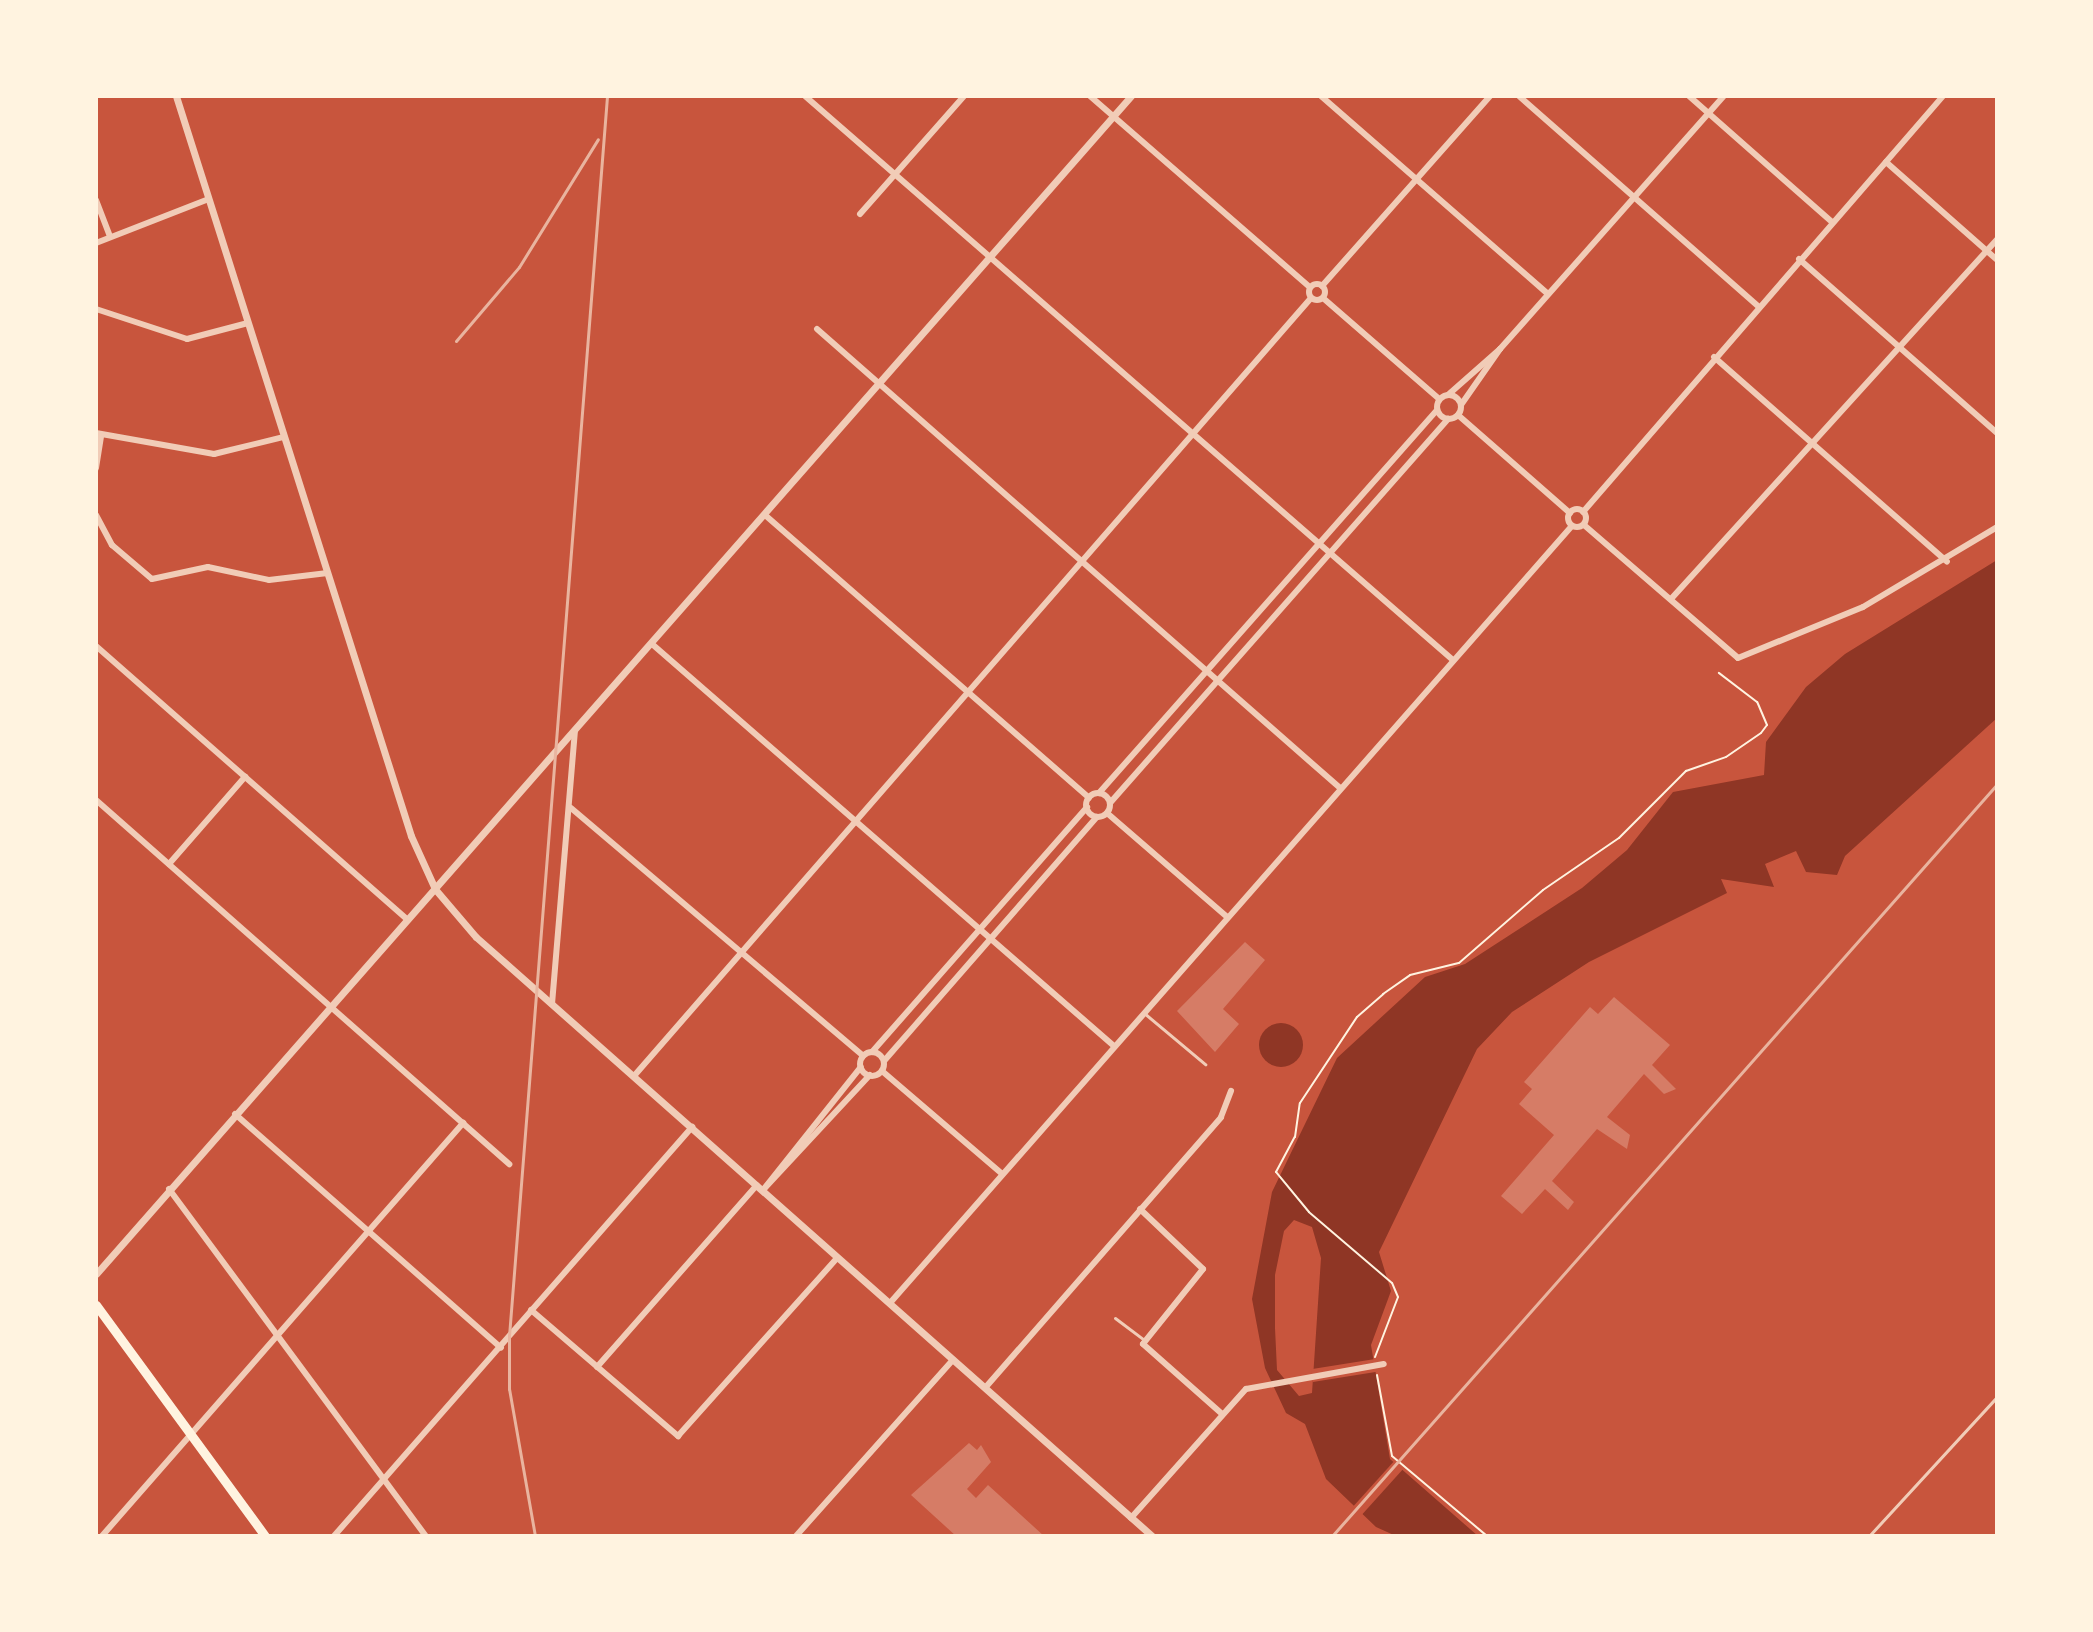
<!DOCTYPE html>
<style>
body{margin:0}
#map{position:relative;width:2093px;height:1632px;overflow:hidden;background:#c8553d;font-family:"Open Sans",sans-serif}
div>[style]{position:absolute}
.water>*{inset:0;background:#8f3625}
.round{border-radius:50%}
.pier>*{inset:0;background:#c8553d;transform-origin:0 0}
.building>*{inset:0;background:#d67c66}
.path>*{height:2px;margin:-1px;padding:0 1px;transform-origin:1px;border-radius:1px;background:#fff3e0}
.service>*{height:3px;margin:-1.5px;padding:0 1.5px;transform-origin:1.5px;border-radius:1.5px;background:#f1ccb7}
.minor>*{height:6px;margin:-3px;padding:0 3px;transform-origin:3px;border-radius:3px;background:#f1ccb7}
.minor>.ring{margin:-3px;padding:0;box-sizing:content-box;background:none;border:6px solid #f1ccb7;border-radius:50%}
.tertiary>*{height:7px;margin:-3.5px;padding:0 3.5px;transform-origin:3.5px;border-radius:3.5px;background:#f1ccb7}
.primary>*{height:9px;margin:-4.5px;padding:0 4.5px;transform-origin:4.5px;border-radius:4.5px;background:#fff3e0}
.rail>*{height:3px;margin:-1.5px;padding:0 1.5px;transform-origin:1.5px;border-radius:1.5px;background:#e9b49f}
span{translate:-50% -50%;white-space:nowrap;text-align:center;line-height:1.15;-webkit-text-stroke:6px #fff3e0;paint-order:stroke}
.frame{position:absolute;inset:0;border:98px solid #fff3e0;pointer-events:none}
</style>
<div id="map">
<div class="water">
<i style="clip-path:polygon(evenodd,1997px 560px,1997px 718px,1845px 856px,1837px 875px,1806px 872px,1796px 851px,1765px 864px,1774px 887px,1721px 879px,1727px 893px,1589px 962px,1512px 1012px,1477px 1049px,1379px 1252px,1391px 1291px,1371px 1345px,1390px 1459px,1478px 1536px,1396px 1536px,1376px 1527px,1326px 1479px,1305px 1424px,1286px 1413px,1265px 1368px,1252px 1299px,1272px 1192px,1337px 1058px,1425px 977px,1465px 964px,1582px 888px,1627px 850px,1673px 792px,1764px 775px,1766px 742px,1806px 687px,1845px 654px,1997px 560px,1294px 1220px,1312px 1227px,1321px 1258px,1312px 1393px,1299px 1396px,1277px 1370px,1275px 1328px,1275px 1275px,1284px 1231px,1294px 1220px)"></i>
<i class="round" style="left:1259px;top:1023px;width:44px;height:44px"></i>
</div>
<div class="pier">
<i style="left:1375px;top:1359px;width:13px;height:65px;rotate:81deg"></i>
<i style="left:1396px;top:1459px;width:12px;height:65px;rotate:42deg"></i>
</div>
<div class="building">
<i style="clip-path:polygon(1245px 942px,1265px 960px,1223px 1009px,1239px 1024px,1215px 1052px,1177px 1011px)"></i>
<i style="clip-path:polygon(1614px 997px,1670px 1045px,1652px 1065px,1676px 1089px,1664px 1094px,1644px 1074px,1607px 1117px,1630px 1135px,1627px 1149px,1597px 1129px,1552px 1181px,1574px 1202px,1568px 1210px,1545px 1189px,1522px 1214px,1501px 1196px,1554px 1135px,1519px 1104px,1532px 1089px,1524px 1082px,1590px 1007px,1598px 1014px)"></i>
<i style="clip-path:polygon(969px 1443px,977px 1450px,981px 1445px,991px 1462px,967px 1489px,976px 1498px,988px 1485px,1044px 1536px,956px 1536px,911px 1495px)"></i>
</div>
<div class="path">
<i style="left:1375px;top:1357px;width:64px;rotate:-69deg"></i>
<i style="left:1398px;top:1297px;width:15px;rotate:-113deg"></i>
<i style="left:1392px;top:1283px;width:109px;rotate:-139.5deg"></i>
<i style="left:1309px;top:1212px;width:52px;rotate:-129.5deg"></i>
<i style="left:1276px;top:1172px;width:40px;rotate:-62deg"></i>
<i style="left:1295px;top:1137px;width:34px;rotate:-82deg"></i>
<i style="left:1300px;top:1103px;width:103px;rotate:-56.5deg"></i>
<i style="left:1357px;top:1017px;width:35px;rotate:-41deg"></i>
<i style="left:1383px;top:994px;width:33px;rotate:-35deg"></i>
<i style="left:1410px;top:975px;width:50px;rotate:-13.8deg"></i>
<i style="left:1459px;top:963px;width:111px;rotate:-41deg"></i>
<i style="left:1543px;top:890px;width:92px;rotate:-34.4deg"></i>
<i style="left:1619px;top:838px;width:95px;rotate:-45deg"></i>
<i style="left:1686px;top:771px;width:42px;rotate:-19.3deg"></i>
<i style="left:1726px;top:757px;width:42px;rotate:-34.4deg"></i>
<i style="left:1761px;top:733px;width:10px;rotate:-53deg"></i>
<i style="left:1767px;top:725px;width:25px;rotate:-113deg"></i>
<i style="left:1757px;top:702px;width:48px;rotate:-142.7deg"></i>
<i style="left:1377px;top:1375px;width:82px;rotate:79.5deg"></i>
<i style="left:1392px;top:1456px;width:124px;rotate:40.1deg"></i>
</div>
<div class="service">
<i style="left:1144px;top:1013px;width:80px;rotate:39.9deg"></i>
<i style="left:1115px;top:1318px;width:36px;rotate:37deg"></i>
<i style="left:1869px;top:1536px;width:189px;rotate:-47.4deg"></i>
</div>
<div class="minor">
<i style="left:805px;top:96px;width:859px;rotate:41.04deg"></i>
<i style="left:1090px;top:96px;width:291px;rotate:41deg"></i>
<i style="left:1321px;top:96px;width:301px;rotate:41.1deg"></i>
<i style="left:1519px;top:96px;width:318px;rotate:41.3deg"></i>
<i style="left:1689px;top:96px;width:191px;rotate:41.4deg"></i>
<i style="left:1886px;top:162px;width:148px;rotate:41.4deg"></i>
<i style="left:96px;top:200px;width:39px;rotate:69deg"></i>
<i style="left:860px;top:214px;width:157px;rotate:-48.6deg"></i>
<i style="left:96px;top:243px;width:121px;rotate:-21.3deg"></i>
<i style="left:1799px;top:259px;width:264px;rotate:41.3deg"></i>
<i class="ring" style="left:1309px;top:284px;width:10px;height:10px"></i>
<i style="left:1322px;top:286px;width:254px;rotate:-48.5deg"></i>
<i style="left:1323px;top:298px;width:154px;rotate:41deg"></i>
<i style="left:96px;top:309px;width:96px;rotate:18.2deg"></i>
<i style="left:187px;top:339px;width:63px;rotate:-14.7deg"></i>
<i style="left:817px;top:329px;width:696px;rotate:41.27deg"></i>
<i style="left:1500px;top:349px;width:338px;rotate:-48.5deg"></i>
<i style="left:1714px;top:357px;width:310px;rotate:41.3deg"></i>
<i style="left:1449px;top:394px;width:68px;rotate:-41.4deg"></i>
<i style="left:1500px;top:349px;width:68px;rotate:124.9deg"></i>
<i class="ring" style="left:1437px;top:395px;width:18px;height:18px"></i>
<i style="left:1458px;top:415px;width:149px;rotate:41.2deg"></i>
<i style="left:96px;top:433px;width:120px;rotate:10.1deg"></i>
<i style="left:214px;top:454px;width:72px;rotate:-13.7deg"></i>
<i style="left:96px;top:468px;width:33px;rotate:-81deg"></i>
<i class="ring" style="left:1568px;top:509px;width:12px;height:12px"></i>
<i style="left:1583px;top:512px;width:550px;rotate:-49.13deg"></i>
<i style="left:96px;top:515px;width:34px;rotate:62deg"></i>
<i style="left:112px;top:545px;width:52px;rotate:40.4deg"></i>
<i style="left:152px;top:579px;width:57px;rotate:-12.1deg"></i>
<i style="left:208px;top:567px;width:62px;rotate:12deg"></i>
<i style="left:269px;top:580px;width:59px;rotate:-6.8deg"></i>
<i style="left:765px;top:515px;width:430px;rotate:41.1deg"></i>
<i style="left:1584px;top:525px;width:203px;rotate:40.8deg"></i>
<i style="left:1738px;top:658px;width:135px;rotate:-22.2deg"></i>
<i style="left:1863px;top:607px;width:156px;rotate:-30.8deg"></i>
<i style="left:1671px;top:599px;width:486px;rotate:-47.8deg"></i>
<i style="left:652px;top:644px;width:612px;rotate:41.03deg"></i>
<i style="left:96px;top:646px;width:414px;rotate:41.3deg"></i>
<i style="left:1099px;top:793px;width:511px;rotate:-48.57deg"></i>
<i class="ring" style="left:1086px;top:793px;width:18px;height:18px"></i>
<i style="left:96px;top:800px;width:551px;rotate:41.39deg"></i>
<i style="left:1110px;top:803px;width:512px;rotate:-48.65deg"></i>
<i style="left:571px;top:808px;width:383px;rotate:40.3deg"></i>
<i style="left:1107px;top:813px;width:159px;rotate:40.9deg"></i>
<i style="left:169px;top:864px;width:116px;rotate:-48.9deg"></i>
<i style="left:552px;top:1004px;width:274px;rotate:-85.2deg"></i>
<i style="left:872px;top:1052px;width:326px;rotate:-48.7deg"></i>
<i class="ring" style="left:860px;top:1052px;width:18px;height:18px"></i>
<i style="left:884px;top:1061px;width:324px;rotate:-48.9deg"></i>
<i style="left:882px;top:1071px;width:158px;rotate:40.6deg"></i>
<i style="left:634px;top:1076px;width:1031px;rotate:-48.97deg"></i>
<i style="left:235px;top:1114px;width:354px;rotate:41.3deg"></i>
<i style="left:169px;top:1189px;width:432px;rotate:53.5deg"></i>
<i style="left:763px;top:1190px;width:157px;rotate:-47.1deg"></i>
<i style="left:763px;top:1190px;width:157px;rotate:-51.5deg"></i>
<i style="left:1140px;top:1209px;width:87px;rotate:43.6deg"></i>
<i style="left:1203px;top:1269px;width:96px;rotate:128.7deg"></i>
<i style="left:1143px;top:1344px;width:106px;rotate:41.5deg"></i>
<i style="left:890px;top:1303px;width:1034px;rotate:-48.73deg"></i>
<i style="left:531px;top:1310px;width:194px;rotate:40.6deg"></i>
<i style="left:678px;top:1436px;width:239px;rotate:-48.2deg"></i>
<i style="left:597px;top:1367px;width:242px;rotate:-48.7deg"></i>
<i style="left:985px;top:1388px;width:359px;rotate:-48.9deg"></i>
<i style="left:1221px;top:1117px;width:28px;rotate:-69deg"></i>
<i style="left:1131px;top:1518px;width:173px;rotate:-48.3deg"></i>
<i style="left:1246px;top:1389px;width:140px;rotate:-10.3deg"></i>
<i style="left:102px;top:1536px;width:549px;rotate:-48.84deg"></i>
<i style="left:334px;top:1536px;width:544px;rotate:-48.8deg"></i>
<i style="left:796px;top:1536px;width:236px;rotate:-48.3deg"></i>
</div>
<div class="tertiary">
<i style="left:176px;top:96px;width:776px;rotate:72.38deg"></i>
<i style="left:411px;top:836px;width:58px;rotate:65.6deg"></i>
<i style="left:435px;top:889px;width:63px;rotate:49.5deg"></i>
<i style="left:476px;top:937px;width:903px;rotate:41.54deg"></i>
<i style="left:96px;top:1274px;width:1568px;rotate:-48.7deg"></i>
</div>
<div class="primary">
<i style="left:96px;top:1305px;width:286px;rotate:53.8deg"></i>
</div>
<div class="rail">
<i style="left:456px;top:341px;width:97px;rotate:-49.6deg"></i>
<i style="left:519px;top:267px;width:150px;rotate:-58.3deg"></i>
<i style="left:535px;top:1536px;width:149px;rotate:-100deg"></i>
<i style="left:509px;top:1389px;width:53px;rotate:-90deg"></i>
<i style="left:509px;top:1336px;width:1244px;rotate:-85.48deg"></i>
<i style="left:1332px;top:1536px;width:1004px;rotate:-48.51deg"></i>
</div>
<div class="frame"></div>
</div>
